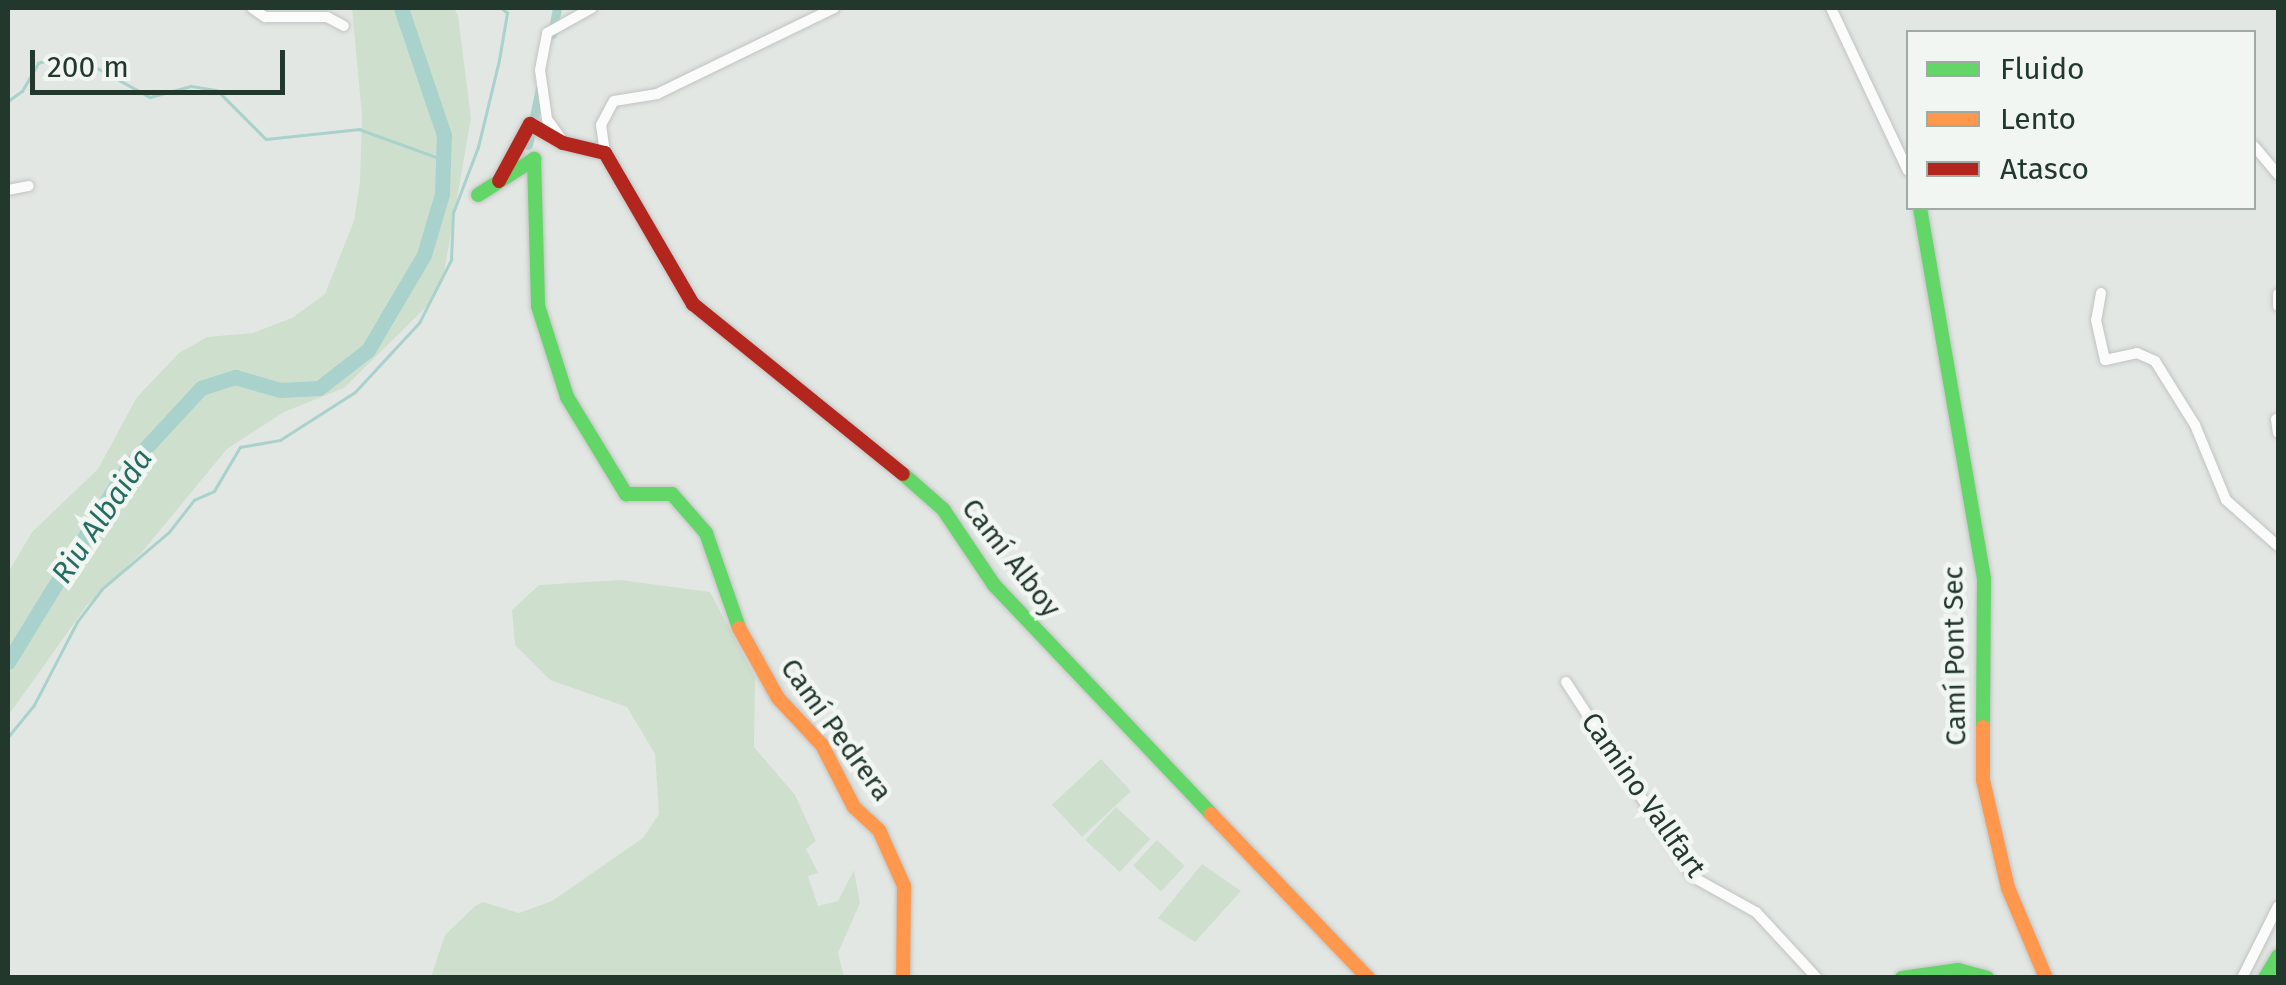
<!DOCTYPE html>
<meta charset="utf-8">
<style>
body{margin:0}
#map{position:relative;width:2286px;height:985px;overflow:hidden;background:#e3e7e4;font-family:"Fira Sans",sans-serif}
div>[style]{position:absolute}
.green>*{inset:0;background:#cedfce;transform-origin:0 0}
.stream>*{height:2.5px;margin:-1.25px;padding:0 1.25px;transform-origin:1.25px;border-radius:1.25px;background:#a8d2cb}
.canal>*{height:9px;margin:-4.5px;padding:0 4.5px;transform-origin:4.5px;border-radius:4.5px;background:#a8d2cb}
.river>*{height:15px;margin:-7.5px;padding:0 7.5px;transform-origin:7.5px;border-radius:7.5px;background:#a8d2cb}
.roads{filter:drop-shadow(0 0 2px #c0c4c1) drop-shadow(0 0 2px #c0c4c1)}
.street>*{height:10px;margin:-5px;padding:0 5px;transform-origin:5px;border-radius:5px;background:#fbfbfb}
.fast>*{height:14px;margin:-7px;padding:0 7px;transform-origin:7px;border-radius:7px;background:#63d668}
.slow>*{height:14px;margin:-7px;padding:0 7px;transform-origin:7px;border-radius:7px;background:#ff974d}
.jam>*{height:14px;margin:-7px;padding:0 7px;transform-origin:7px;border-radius:7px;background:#b3261e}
span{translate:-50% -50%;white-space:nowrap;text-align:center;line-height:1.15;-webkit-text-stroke:9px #f1f6f2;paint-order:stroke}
.street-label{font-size:28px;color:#23382c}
.water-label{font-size:30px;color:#256d63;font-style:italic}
.frame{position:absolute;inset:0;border:10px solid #23382c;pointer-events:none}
.legend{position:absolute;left:1906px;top:30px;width:350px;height:180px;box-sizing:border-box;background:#f1f6f2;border:2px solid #9faaa3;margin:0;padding:12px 18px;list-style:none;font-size:30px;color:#23382c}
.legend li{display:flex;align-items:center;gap:20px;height:50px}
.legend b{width:50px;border:2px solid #9faaa3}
.scale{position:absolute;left:30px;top:50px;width:255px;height:45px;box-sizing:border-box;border:5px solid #23382c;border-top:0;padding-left:12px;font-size:30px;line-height:35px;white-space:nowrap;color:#23382c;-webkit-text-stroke:8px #f1f6f2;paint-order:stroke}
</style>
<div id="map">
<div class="green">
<i style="clip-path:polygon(352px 8px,454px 8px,458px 16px,471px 118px,444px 273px,428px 305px,344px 388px,284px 412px,227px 449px,142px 552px,87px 605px,8px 716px,8px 573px,32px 532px,98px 469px,137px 397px,179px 353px,207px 337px,253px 333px,292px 318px,325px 294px,354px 221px,360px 182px,362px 116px)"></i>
<i style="clip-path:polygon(620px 580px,710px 592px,755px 677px,754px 747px,795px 795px,816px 841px,806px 849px,818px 873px,808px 876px,818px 906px,838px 901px,854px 870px,860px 903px,838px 953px,844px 977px,431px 977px,445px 935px,475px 906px,483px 902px,519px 913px,552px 901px,643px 838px,659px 814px,655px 754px,627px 707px,550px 680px,515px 645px,512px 610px,539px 585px)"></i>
<i style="left:1101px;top:759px;width:44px;height:67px;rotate:47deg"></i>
<i style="left:1116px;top:807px;width:47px;height:45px;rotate:43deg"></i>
<i style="left:1157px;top:840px;width:38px;height:35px;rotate:43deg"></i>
<i style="clip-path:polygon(1202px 864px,1241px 891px,1195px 942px,1158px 918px)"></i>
</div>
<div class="stream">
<i style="left:8px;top:101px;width:17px;rotate:-36deg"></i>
<i style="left:22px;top:91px;width:32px;rotate:-60deg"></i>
<i style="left:38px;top:63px;width:22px;rotate:-18deg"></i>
<i style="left:59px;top:56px;width:34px;rotate:15deg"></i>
<i style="left:92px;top:65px;width:66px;rotate:28.9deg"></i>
<i style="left:150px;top:97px;width:42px;rotate:-15deg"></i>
<i style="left:191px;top:86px;width:26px;rotate:9deg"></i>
<i style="left:217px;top:90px;width:69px;rotate:45deg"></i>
<i style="left:266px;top:139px;width:94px;rotate:-6.1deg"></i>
<i style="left:359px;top:129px;width:90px;rotate:20deg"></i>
<i style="left:8px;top:737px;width:41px;rotate:-50.9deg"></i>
<i style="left:34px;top:705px;width:93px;rotate:-62.6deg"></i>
<i style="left:77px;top:622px;width:41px;rotate:-52.9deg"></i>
<i style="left:102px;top:589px;width:88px;rotate:-40.4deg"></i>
<i style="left:169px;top:532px;width:41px;rotate:-52deg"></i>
<i style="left:194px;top:500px;width:22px;rotate:-24deg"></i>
<i style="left:214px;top:491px;width:51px;rotate:-59.4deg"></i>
<i style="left:240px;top:447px;width:41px;rotate:-9.9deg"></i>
<i style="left:280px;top:440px;width:89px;rotate:-32.6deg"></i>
<i style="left:355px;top:392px;width:94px;rotate:-47.2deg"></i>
<i style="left:419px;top:323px;width:71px;rotate:-63.1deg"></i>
<i style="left:451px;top:260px;width:47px;rotate:-87.6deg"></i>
<i style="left:453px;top:213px;width:71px;rotate:-69.3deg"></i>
<i style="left:478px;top:147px;width:89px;rotate:-76.4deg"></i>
<i style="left:499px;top:60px;width:48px;rotate:-80.3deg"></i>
<i style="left:507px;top:13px;width:8px;rotate:-140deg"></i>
</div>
<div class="canal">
<i style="left:552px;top:34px;width:26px;rotate:-79deg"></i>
<i style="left:528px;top:145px;width:58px;rotate:-78.1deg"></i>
</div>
<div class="river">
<i style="left:8px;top:662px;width:228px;rotate:-58.5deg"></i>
<i style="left:127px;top:468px;width:109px;rotate:-47.2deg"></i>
<i style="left:201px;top:388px;width:36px;rotate:-18deg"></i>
<i style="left:235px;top:377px;width:47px;rotate:16.1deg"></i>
<i style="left:280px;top:390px;width:39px;rotate:-3deg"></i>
<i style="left:319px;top:388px;width:62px;rotate:-37.8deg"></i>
<i style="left:368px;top:350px;width:110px;rotate:-59.5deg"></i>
<i style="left:424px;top:255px;width:64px;rotate:-73.6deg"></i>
<i style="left:442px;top:194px;width:59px;rotate:-88.1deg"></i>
<i style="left:444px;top:135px;width:134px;rotate:-108.7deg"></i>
</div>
<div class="roads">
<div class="street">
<i style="left:252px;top:8px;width:16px;rotate:35deg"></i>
<i style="left:265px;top:17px;width:62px"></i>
<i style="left:327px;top:17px;width:19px;rotate:28deg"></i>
<i style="left:1831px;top:8px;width:180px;rotate:64.7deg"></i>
<i style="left:560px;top:137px;width:22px;rotate:-126deg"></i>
<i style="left:547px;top:119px;width:49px;rotate:-98.1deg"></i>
<i style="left:540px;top:70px;width:38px;rotate:-79deg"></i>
<i style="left:547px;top:33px;width:51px;rotate:-29.1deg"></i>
<i style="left:2254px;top:146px;width:38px;rotate:50deg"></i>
<i style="left:605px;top:153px;width:28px;rotate:-98deg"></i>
<i style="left:601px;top:125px;width:27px;rotate:-62deg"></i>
<i style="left:614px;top:101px;width:44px;rotate:-9.2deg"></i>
<i style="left:657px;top:94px;width:197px;rotate:-25.9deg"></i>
<i style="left:8px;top:190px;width:21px;rotate:-11deg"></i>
<i style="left:2101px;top:293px;width:27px;rotate:100deg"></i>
<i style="left:2096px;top:320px;width:41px;rotate:77.3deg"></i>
<i style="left:2105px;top:360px;width:33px;rotate:-12deg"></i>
<i style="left:2137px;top:353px;width:20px;rotate:24deg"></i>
<i style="left:2155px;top:361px;width:75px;rotate:58deg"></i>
<i style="left:2195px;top:425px;width:81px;rotate:67.5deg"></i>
<i style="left:2226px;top:500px;width:69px;rotate:41.5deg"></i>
<i style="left:2278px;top:294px;width:12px;rotate:90deg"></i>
<i style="left:2276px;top:419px;width:14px;rotate:82deg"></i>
<i style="left:1566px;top:682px;width:233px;rotate:56.9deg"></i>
<i style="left:1693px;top:877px;width:72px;rotate:29.1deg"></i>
<i style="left:1756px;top:912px;width:90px;rotate:47.3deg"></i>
<i style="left:2242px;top:978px;width:80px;rotate:-63.4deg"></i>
</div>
<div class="fast">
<i style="left:478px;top:195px;width:67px;rotate:-32.7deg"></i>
<i style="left:534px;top:159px;width:147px;rotate:88.4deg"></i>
<i style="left:538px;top:306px;width:96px;rotate:72.3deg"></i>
<i style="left:567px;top:397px;width:114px;rotate:58.7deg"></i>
<i style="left:626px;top:494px;width:46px"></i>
<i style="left:672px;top:494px;width:52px;rotate:48.9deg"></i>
<i style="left:706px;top:533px;width:101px;rotate:70.8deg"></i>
<i style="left:1920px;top:208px;width:376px;rotate:80.2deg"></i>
<i style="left:1984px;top:579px;width:148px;rotate:90.4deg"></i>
<i style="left:903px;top:474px;width:53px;rotate:41.2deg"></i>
<i style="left:943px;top:509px;width:92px;rotate:56.1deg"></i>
<i style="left:994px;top:585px;width:315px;rotate:46.5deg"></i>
<i style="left:1902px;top:978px;width:57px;rotate:-8.1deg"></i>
<i style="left:1958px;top:970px;width:30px;rotate:15deg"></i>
<i style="left:2265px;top:978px;width:26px;rotate:-59deg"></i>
</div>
<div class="slow">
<i style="left:739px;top:628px;width:80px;rotate:60.9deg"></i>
<i style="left:778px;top:698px;width:64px;rotate:46.9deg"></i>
<i style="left:822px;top:745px;width:70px;rotate:62.7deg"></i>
<i style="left:854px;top:807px;width:34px;rotate:43deg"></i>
<i style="left:879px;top:830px;width:61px;rotate:65.9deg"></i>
<i style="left:904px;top:886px;width:92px;rotate:90.6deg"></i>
<i style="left:1983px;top:727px;width:53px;rotate:90deg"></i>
<i style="left:1983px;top:780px;width:111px;rotate:77deg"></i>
<i style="left:2008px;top:888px;width:98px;rotate:67.1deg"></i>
<i style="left:1211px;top:814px;width:227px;rotate:46.2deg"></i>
</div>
<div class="jam">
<i style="left:499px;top:181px;width:65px;rotate:-61.5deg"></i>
<i style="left:530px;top:124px;width:38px;rotate:30deg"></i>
<i style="left:563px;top:143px;width:43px;rotate:13.4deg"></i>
<i style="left:605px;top:153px;width:175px;rotate:59.8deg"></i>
<i style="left:693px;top:304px;width:270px;rotate:39deg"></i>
</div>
</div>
<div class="street-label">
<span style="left:1011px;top:558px;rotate:52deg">Camí Alboy</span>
<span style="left:1955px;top:656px;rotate:-91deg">Camí Pont Sec</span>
<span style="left:836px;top:730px;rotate:54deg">Camí Pedrera</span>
<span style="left:1643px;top:795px;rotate:55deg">Camino Vallfart</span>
</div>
<div class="water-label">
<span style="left:102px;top:516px;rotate:-56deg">Riu Albaida</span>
</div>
<div class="frame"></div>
<ul class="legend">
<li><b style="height:12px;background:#63d668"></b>Fluido</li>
<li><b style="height:12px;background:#ff974d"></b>Lento</li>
<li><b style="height:12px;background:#b3261e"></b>Atasco</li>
</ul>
<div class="scale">200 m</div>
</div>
